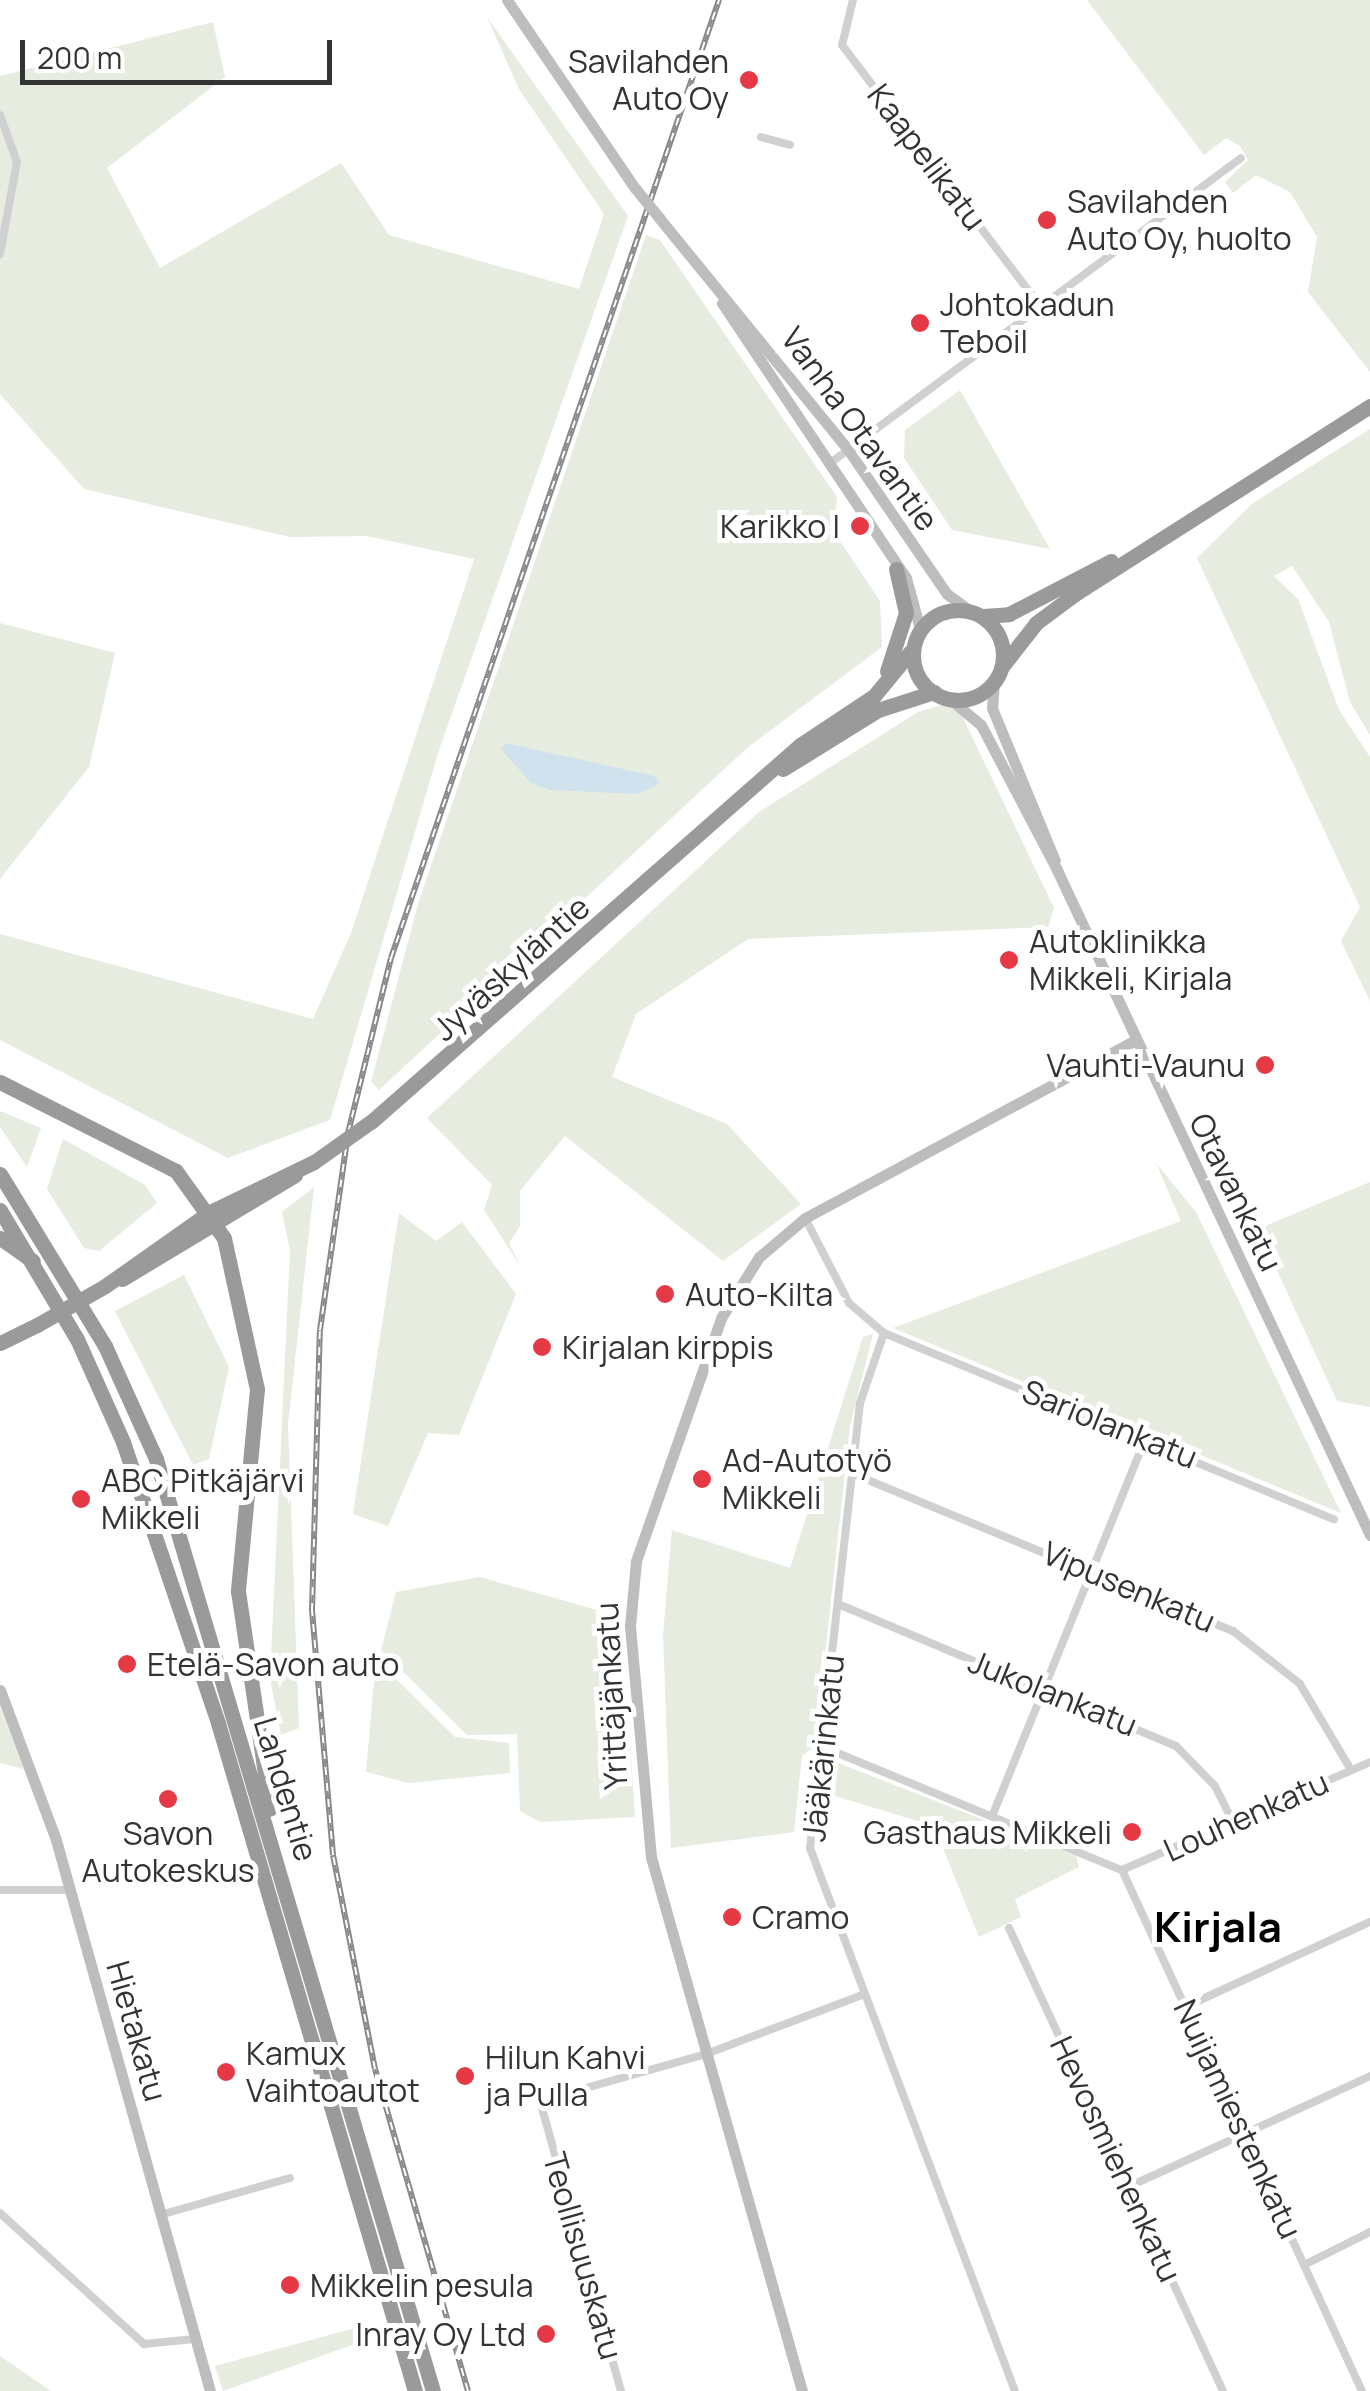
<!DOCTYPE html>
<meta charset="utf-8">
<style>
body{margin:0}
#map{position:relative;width:1370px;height:2391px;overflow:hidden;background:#fff;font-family:Manrope,sans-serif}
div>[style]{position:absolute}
.green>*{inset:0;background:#e6ecdf}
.water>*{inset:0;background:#cfe2ee}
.street>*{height:8px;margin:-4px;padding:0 4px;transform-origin:4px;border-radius:4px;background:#d0d0d0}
.secondary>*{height:11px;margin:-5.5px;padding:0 5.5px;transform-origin:5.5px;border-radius:5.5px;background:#bdbdbd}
.highway>*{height:15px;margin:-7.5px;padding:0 7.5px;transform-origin:7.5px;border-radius:7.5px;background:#9a9a9a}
.highway>.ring{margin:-7.5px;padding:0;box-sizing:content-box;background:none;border:15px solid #9a9a9a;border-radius:50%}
.rail>*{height:6px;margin-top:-3px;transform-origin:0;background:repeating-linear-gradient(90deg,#fff 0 8px,#888 0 16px);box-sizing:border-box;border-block:2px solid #888}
.secondary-bridge>*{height:11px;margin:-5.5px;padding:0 5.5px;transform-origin:5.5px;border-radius:5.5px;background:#bdbdbd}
.highway-bridge>*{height:15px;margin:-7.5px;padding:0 7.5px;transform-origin:7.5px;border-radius:7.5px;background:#9a9a9a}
.dots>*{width:28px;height:28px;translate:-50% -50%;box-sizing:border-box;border:5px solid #fff;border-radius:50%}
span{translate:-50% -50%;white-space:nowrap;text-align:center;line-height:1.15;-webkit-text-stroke:10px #fff;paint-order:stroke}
.poi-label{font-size:32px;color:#333}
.right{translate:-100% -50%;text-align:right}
.left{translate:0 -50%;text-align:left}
.street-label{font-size:32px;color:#333}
.district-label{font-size:42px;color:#000;font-weight:700}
.scale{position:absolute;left:20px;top:40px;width:312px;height:45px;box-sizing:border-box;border:5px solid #333;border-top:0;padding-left:12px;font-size:30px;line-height:35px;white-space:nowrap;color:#333;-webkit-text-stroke:8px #fff;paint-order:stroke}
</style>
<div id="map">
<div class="green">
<i style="clip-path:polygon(1087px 0,1370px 0,1370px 372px,1308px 292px,1317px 237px,1290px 192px,1256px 175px,1233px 193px,1225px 182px,1248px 160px,1240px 146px,1226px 138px,1204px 155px)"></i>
<i style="clip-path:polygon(487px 17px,628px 216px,439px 750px,330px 1120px,228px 1158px,0 1040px,0 934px,313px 1019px,351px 933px,474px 559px,367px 536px,290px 537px,84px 489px,0 394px,0 76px,213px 22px,225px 77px,107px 168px,160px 268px,341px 163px,389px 235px,579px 289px,604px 214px,519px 89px)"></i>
<i style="clip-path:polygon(646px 235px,660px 240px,837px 497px,834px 532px,880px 601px,882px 647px,747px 748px,379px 1090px,371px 1082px,418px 904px)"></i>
<i style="clip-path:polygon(960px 390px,1050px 549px,952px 530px,904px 458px,905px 430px)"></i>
<i style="clip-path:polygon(1370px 429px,1370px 735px,1350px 702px,1329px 622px,1292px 566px,1274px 576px,1298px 599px,1339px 710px,1370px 757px,1370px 1001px,1341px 941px,1360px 907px,1197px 558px,1253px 503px)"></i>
<i style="clip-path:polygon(0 623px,115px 653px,89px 767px,0 879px)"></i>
<i style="clip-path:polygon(955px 701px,1054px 908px,1048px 927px,748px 939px,636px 1014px,612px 1077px,727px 1124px,801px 1204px,723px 1261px,565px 1136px,520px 1191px,520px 1226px,509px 1243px,521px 1267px,484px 1210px,492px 1185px,427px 1118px,759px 812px,918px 712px)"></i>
<i style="clip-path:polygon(0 1111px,41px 1128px,27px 1167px,0 1127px)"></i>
<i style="clip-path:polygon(63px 1139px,145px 1185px,157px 1203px,99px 1251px,84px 1248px,47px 1189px)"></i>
<i style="clip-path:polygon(1156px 1163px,1196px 1212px,1341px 1513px,893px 1328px,1181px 1221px)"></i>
<i style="clip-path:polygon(1370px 1182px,1370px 1407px,1337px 1401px,1258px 1229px)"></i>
<i style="clip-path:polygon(314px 1187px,288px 1424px,299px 1728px,281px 1735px,270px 1678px,290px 1251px,282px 1212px)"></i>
<i style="clip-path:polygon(399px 1213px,436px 1241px,462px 1222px,516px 1294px,459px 1435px,428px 1433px,388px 1526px,353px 1514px)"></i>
<i style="clip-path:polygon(184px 1275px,229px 1367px,209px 1459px,193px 1465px,115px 1311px)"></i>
<i style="clip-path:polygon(873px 1334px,850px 1426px,815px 1746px,802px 1756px,794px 1832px,671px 1848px,663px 1635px,672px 1530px,790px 1568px,863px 1337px)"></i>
<i style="clip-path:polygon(480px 1577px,622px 1617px,635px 1817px,540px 1822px,520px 1811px,517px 1734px,467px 1735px,381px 1650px,396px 1592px)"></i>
<i style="clip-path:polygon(376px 1659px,455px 1737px,509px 1743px,510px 1773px,409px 1783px,366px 1772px)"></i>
<i style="clip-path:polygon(0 1707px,24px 1769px,0 1763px)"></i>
<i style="clip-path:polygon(828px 1759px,1076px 1856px,1079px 1867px,1015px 1899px,1021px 1917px,979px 1937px,934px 1826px,822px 1792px)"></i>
<i style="clip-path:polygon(373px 2323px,377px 2336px,223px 2391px,215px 2366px)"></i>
<i style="clip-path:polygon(0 2356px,51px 2391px,0 2391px)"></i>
</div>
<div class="water">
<i style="clip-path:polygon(506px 743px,654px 776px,660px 783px,639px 794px,551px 790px,531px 783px,501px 749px)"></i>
</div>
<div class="street">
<i style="left:853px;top:0;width:46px;rotate:103.7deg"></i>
<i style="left:842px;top:45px;width:328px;rotate:52.8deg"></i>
<i style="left:0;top:115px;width:50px;rotate:70.1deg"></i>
<i style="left:17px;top:162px;width:94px;rotate:100.5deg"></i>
<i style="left:761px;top:137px;width:30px;rotate:15deg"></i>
<i style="left:833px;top:461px;width:508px;rotate:-36.6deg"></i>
<i style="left:805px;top:1218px;width:96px;rotate:62.6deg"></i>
<i style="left:849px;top:1303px;width:46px;rotate:40.6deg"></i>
<i style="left:884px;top:1333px;width:74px;rotate:108.9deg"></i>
<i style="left:860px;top:1403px;width:448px;rotate:96.4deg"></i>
<i style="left:810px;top:1848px;width:580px;rotate:69.32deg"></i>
<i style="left:884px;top:1333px;width:487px;rotate:22.5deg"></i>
<i style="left:851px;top:1473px;width:413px;rotate:22.5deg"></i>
<i style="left:1233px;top:1631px;width:85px;rotate:38.3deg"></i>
<i style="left:1300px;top:1684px;width:100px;rotate:59.3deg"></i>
<i style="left:838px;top:1604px;width:367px;rotate:22.8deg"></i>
<i style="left:1176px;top:1746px;width:56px;rotate:45.7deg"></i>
<i style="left:1215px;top:1786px;width:42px;rotate:63.4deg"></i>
<i style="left:823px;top:1747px;width:323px;rotate:22.4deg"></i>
<i style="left:1122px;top:1870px;width:574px;rotate:65.27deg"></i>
<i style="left:993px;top:1814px;width:406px;rotate:-67.9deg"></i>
<i style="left:1122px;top:1870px;width:270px;rotate:-23.5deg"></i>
<i style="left:0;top:1890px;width:70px"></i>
<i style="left:1009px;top:1928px;width:510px;rotate:65.19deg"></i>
<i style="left:1185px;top:2007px;width:204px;rotate:-24.7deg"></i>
<i style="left:1128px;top:2187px;width:266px;rotate:-24.6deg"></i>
<i style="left:0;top:2213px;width:195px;rotate:42.3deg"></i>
<i style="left:144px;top:2344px;width:51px;rotate:-5.6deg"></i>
<i style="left:160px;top:2215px;width:135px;rotate:-15.9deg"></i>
<i style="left:1306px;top:2264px;width:72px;rotate:-26.6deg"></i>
<i style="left:621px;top:2391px;width:301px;rotate:-105.6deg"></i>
<i style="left:540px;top:2101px;width:173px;rotate:-15.8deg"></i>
<i style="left:706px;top:2054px;width:167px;rotate:-20.7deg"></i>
</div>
<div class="secondary">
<i style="left:507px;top:0;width:227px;rotate:55.8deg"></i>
<i style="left:660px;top:219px;width:299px;rotate:50.8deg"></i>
<i style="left:849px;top:451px;width:173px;rotate:55.6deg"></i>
<i style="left:947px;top:594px;width:29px;rotate:36deg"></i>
<i style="left:722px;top:303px;width:331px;rotate:56.2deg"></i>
<i style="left:906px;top:578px;width:53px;rotate:74.6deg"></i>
<i style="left:994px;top:681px;width:27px;rotate:94deg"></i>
<i style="left:992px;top:708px;width:165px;rotate:67.6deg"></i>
<i style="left:950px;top:699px;width:40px;rotate:40deg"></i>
<i style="left:981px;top:725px;width:164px;rotate:62.3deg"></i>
<i style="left:1057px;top:870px;width:735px;rotate:64.79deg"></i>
<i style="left:0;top:1690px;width:160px;rotate:69.5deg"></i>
<i style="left:56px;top:1840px;width:572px;rotate:74.38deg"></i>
<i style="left:802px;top:2391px;width:555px;rotate:-105.79deg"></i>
<i style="left:651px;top:1857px;width:232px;rotate:-95.2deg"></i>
<i style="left:630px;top:1626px;width:65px;rotate:-84.7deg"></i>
<i style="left:636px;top:1561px;width:257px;rotate:-70.7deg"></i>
<i style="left:721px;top:1318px;width:72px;rotate:-58.1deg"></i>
<i style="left:759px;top:1257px;width:60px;rotate:-40.3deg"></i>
<i style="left:805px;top:1218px;width:374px;rotate:-28.3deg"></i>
</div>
<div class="highway">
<i class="ring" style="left:913px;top:610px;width:75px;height:75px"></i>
<i style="left:983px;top:616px;width:26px;rotate:-4deg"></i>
<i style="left:1009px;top:614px;width:115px;rotate:-27.5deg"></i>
<i style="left:1001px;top:668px;width:57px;rotate:-52.1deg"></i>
<i style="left:1036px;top:623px;width:49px;rotate:-36.6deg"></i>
<i style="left:1075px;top:594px;width:350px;rotate:-32.5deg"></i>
<i style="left:887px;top:671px;width:61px;rotate:-71.9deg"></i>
<i style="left:906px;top:613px;width:45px;rotate:-102.8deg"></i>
<i style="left:783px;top:769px;width:112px;rotate:-31.8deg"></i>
<i style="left:878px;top:710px;width:59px;rotate:-17.8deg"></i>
<i style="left:0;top:1082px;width:197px;rotate:26.8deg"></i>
<i style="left:176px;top:1171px;width:82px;rotate:54.4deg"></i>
<i style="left:224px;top:1238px;width:155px;rotate:77.7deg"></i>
<i style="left:257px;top:1389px;width:203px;rotate:95.4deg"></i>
<i style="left:238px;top:1591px;width:220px;rotate:81.6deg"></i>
<i style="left:372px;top:1121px;width:570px;rotate:-41.3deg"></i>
<i style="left:800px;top:745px;width:89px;rotate:-33.5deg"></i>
<i style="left:874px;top:696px;width:58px;rotate:-50.6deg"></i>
<i style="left:0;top:1174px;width:202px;rotate:58.6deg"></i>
<i style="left:105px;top:1346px;width:124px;rotate:65.7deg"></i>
<i style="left:156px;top:1459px;width:972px;rotate:73.45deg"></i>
<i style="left:0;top:1210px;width:150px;rotate:59.2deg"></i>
<i style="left:77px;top:1339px;width:113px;rotate:65.9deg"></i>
<i style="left:123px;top:1442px;width:297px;rotate:71.3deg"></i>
<i style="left:218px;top:1723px;width:696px;rotate:73.57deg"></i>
<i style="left:0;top:1238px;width:40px;rotate:34.9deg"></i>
<i style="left:122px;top:1279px;width:202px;rotate:-31deg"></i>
<i style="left:105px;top:1286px;width:128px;rotate:-35.2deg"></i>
<i style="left:210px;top:1212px;width:115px;rotate:-25.7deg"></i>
<i style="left:0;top:1343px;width:41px;rotate:-25.9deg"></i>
</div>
<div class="rail">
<i style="left:468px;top:2391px;width:335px;rotate:-106.1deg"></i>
<i style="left:375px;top:2069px;width:218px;rotate:-101.1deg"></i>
<i style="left:333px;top:1855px;width:245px;rotate:-94.9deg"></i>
<i style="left:312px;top:1611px;width:281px;rotate:-88.4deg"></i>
<i style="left:320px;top:1330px;width:199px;rotate:-81.9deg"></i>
<i style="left:348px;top:1133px;width:180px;rotate:-76.2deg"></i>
<i style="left:391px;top:958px;width:1013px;rotate:-71.1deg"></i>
</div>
<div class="secondary-bridge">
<i style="left:635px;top:188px;width:40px;rotate:51deg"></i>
</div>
<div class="highway-bridge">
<i style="left:314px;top:1162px;width:71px;rotate:-35.3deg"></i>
<i style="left:37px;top:1325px;width:78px;rotate:-29.8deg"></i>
</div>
<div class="dots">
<i style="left:749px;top:80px;background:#e63946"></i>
<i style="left:1047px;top:220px;background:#e63946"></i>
<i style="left:920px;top:323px;background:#e63946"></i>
<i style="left:860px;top:526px;background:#e63946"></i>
<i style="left:1009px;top:960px;background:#e63946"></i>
<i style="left:1265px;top:1065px;background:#e63946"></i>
<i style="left:665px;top:1294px;background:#e63946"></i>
<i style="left:542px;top:1347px;background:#e63946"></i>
<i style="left:702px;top:1479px;background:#e63946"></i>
<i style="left:81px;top:1499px;background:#e63946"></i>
<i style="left:127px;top:1664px;background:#e63946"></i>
<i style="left:168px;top:1799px;background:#e63946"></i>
<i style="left:1132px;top:1832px;background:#e63946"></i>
<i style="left:732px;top:1917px;background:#e63946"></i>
<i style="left:226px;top:2072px;background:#e63946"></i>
<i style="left:465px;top:2076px;background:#e63946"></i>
<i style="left:290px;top:2285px;background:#e63946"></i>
<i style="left:546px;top:2334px;background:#e63946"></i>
</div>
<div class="poi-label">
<span class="right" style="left:729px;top:80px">Savilahden<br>Auto Oy</span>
<span class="left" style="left:1067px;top:220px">Savilahden<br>Auto Oy, huolto</span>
<span class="left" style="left:940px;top:323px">Johtokadun<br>Teboil</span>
<span class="right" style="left:840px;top:526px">Karikko I</span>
<span class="left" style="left:1029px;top:960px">Autoklinikka<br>Mikkeli, Kirjala</span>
<span class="right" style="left:1245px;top:1065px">Vauhti-Vaunu</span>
<span class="left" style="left:685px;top:1294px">Auto-Kilta</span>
<span class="left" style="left:562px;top:1347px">Kirjalan kirppis</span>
<span class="left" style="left:722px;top:1479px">Ad-Autotyö<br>Mikkeli</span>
<span class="left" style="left:101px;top:1499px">ABC Pitkäjärvi<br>Mikkeli</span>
<span class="left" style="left:147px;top:1664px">Etelä-Savon auto</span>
<span class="right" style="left:1112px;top:1832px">Gasthaus Mikkeli</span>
<span style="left:168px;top:1852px">Savon<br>Autokeskus</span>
<span class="left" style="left:752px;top:1917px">Cramo</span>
<span class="left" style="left:246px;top:2072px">Kamux<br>Vaihtoautot</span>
<span class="left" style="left:485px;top:2076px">Hilun Kahvi<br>ja Pulla</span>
<span class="left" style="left:310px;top:2285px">Mikkelin pesula</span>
<span class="right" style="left:526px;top:2334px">Inray Oy Ltd</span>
</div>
<div class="street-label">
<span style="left:927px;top:157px;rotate:53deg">Kaapelikatu</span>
<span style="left:860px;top:429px;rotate:54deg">Vanha Otavantie</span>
<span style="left:511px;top:968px;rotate:-42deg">Jyväskyläntie</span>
<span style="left:1236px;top:1192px;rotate:64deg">Otavankatu</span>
<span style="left:1110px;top:1424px;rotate:22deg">Sariolankatu</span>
<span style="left:1129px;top:1587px;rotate:23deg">Vipusenkatu</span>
<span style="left:1053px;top:1693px;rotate:22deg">Jukolankatu</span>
<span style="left:611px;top:1696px;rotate:-93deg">Yrittäjänkatu</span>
<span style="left:823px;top:1748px;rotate:-84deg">Jääkärinkatu</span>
<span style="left:286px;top:1789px;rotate:73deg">Lahdentie</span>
<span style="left:1246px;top:1816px;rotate:-24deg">Louhenkatu</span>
<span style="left:137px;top:2031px;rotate:74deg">Hietakatu</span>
<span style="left:1238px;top:2119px;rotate:65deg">Nuijamiestenkatu</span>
<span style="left:1116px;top:2159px;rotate:65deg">Hevosmiehenkatu</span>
<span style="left:583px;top:2256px;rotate:74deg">Teollisuuskatu</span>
</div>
<div class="district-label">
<span style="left:1218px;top:1926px">Kirjala</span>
</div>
<div class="scale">200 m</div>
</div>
